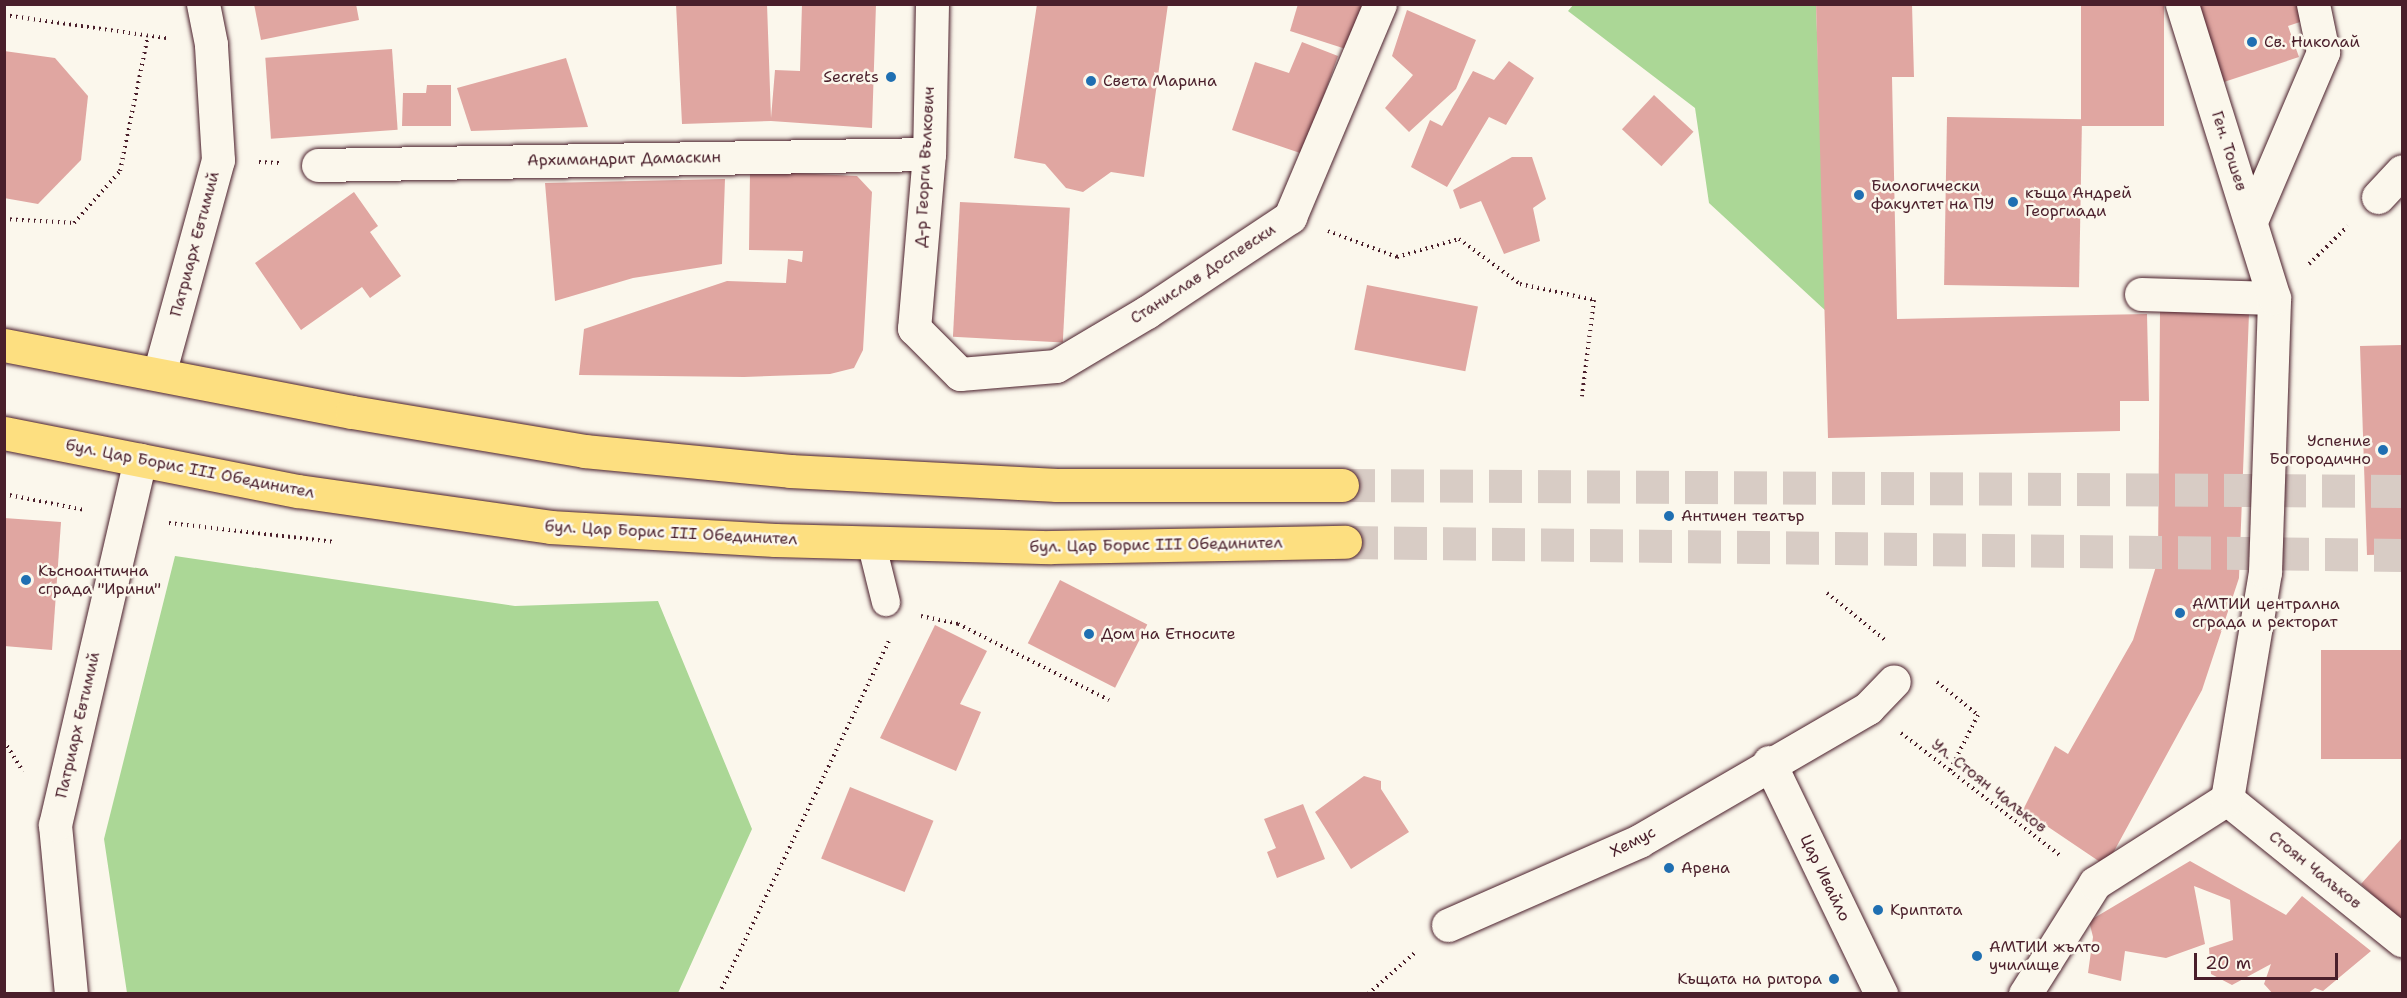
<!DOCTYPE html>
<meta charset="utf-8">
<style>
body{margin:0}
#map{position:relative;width:2407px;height:998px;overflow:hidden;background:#fbf7ec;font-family:"Shantell Sans",sans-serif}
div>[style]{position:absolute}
.green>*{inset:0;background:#abd796}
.building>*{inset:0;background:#e0a6a1;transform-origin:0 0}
.primary-tunnel>*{height:33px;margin-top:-16.5px;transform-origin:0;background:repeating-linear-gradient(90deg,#d8ccc5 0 33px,transparent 0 49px)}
.path>*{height:4px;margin-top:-2px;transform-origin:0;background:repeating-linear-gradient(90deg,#4a1f2b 0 1.5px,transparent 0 6px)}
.roads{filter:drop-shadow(0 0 2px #4a1f2b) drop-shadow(0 0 2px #4a1f2b)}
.service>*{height:28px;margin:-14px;padding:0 14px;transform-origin:14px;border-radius:14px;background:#fbf7ec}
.pedestrian>*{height:33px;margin:-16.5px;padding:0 16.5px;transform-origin:16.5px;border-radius:16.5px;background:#fbf7ec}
.minor>*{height:33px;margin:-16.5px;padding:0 16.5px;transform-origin:16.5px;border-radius:16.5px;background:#fbf7ec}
.tertiary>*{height:33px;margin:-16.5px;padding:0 16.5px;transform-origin:16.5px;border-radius:16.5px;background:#fbf7ec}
.primary>*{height:33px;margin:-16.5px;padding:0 16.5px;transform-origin:16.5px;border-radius:16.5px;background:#fddf80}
.dots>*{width:16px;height:16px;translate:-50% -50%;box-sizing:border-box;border:3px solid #fbf7ec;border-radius:50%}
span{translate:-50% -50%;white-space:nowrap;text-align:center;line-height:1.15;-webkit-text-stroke:5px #fbf7ec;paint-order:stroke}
.poi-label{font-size:16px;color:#4a1f2b}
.left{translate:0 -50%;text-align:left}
.right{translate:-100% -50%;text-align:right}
.street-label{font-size:16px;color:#4a1f2b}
.frame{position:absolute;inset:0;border:6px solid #4a1f2b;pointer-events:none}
.scale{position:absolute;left:2194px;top:953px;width:144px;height:27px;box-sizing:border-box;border:3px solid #4a1f2b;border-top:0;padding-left:8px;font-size:18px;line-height:21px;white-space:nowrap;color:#4a1f2b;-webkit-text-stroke:4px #fbf7ec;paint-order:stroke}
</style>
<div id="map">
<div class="green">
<i style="clip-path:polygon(1574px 4px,1816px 5px,1827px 312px,1709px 203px,1695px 108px,1568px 11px)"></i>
<i style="clip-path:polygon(175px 556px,515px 606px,658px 601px,752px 829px,678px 993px,127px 993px,104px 839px)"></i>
</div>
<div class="building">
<i style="clip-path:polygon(254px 4px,356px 4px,359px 20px,261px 40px)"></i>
<i style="clip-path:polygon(676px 4px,767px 4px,771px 118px,775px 70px,800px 71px,802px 4px,876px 4px,872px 128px,771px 121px,682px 124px)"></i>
<i style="clip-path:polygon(1037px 4px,1168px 4px,1144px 177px,1111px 172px,1083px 192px,1066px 188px,1045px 164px,1014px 158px)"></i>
<i style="clip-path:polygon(1298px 4px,1367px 4px,1352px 51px,1290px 31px)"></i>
<i style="clip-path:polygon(1816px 4px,1912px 4px,1914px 77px,1892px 77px,1897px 319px,2147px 314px,2149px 401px,2120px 401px,2120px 431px,1828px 438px)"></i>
<i style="left:2081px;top:4px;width:83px;height:122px"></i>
<i style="clip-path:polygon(2198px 4px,2301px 4px,2306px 20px,2288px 26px,2299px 57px,2224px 82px)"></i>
<i style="clip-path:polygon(1407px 10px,1476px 40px,1456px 89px,1409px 132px,1385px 108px,1413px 75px,1392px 56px)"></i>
<i style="clip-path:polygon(1302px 42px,1338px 56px,1303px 154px,1232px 130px,1255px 62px,1289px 73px)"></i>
<i style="left:392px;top:49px;width:81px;height:127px;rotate:86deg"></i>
<i style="clip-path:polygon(4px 51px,55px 58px,88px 96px,81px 160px,38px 204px,4px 198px)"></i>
<i style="clip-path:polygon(566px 58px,588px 127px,471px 131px,457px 88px)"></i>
<i style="clip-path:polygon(1509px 61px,1534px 78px,1506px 125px,1489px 117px,1447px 187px,1411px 167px,1430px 120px,1442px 126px,1473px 71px,1494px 80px)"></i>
<i style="clip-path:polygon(427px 85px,451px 85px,451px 126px,402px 126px,403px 93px,426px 93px)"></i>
<i style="left:1654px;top:95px;width:54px;height:47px;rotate:43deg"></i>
<i style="left:1947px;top:117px;width:135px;height:168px;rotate:1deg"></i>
<i style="clip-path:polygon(1512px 157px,1532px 157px,1546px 199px,1533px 208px,1540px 241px,1504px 254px,1481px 201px,1460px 209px,1453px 190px)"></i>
<i style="clip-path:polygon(750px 171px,857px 176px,872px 192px,863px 350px,854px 368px,830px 374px,744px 377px,579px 375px,584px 329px,727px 281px,786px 283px,788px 259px,802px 262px,803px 251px,749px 250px)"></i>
<i style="clip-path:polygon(725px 179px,722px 264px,633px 278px,555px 301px,545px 183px)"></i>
<i style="clip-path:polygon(354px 192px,378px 226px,370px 232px,401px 276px,370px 298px,362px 287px,301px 330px,255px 263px)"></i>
<i style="left:960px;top:202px;width:110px;height:135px;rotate:3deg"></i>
<i style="left:1367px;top:285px;width:113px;height:66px;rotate:11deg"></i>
<i style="clip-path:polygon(2160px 311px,2249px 313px,2239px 578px,2202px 690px,2106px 866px,2023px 810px,2055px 746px,2068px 754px,2133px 640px,2158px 560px)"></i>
<i style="clip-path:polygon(2402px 345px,2402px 554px,2367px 555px,2360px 346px)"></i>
<i style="clip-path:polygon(4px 518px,61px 522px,52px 650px,4px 646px)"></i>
<i style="left:1060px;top:580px;width:98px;height:71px;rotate:27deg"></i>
<i style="clip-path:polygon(935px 625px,987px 651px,960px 704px,981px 712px,956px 771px,880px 738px)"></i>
<i style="left:2321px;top:650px;width:81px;height:109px"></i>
<i style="clip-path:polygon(1364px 776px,1381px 781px,1381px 789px,1409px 832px,1351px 869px,1315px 812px)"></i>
<i style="left:850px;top:787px;width:90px;height:77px;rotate:22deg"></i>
<i style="clip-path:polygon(1303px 804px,1325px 859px,1277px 878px,1267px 852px,1276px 848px,1264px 819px)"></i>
<i style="clip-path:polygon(2402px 838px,2402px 922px,2361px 884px)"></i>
<i style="clip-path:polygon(2190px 861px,2286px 915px,2302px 896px,2371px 951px,2323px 991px,2315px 988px,2307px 994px,2273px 994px,2264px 984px,2271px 964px,2232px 985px,2211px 974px,2209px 948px,2233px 940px,2230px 900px,2194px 886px,2205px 944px,2166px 958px,2125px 951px,2121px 981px,2088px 973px,2093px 937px,2089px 921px)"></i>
</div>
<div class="primary-tunnel">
<i style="left:1342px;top:485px;width:1060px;rotate:0.32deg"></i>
<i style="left:1345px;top:542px;width:1057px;rotate:0.7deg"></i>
</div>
<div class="path">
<i style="left:4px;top:15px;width:164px;rotate:8.1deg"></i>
<i style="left:259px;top:162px;width:20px;rotate:3deg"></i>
<i style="left:4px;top:219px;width:70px;rotate:3.3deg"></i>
<i style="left:74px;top:223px;width:69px;rotate:-48.5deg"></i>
<i style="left:120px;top:171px;width:138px;rotate:-78.3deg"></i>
<i style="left:1328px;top:231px;width:74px;rotate:20.6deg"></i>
<i style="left:1397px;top:257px;width:65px;rotate:-16.2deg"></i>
<i style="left:1459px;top:239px;width:76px;rotate:36.4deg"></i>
<i style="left:1520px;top:284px;width:76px;rotate:12.2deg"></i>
<i style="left:1594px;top:300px;width:97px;rotate:97.1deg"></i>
<i style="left:2309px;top:264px;width:54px;rotate:-44.3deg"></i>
<i style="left:4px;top:494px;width:83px;rotate:11.2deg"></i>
<i style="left:169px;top:523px;width:167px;rotate:6.5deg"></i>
<i style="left:1827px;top:593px;width:75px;rotate:39deg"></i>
<i style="left:921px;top:616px;width:38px;rotate:12deg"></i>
<i style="left:958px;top:624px;width:169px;rotate:26.7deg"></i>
<i style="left:1937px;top:682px;width:53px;rotate:38.8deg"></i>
<i style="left:1978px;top:715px;width:62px;rotate:117deg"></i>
<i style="left:1901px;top:733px;width:203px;rotate:37.6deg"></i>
<i style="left:4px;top:741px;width:36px;rotate:58deg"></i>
<i style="left:719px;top:994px;width:393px;rotate:-64.3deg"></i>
<i style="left:1368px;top:994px;width:65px;rotate:-41.3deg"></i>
</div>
<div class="roads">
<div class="service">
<i style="left:871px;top:542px;width:62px;rotate:76deg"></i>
</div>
<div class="pedestrian">
<i style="left:2378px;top:197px;width:35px;rotate:-47deg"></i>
<i style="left:2251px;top:221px;width:184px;rotate:-66.9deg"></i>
<i style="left:2323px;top:52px;width:49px;rotate:-101.8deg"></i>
<i style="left:2141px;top:294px;width:133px;rotate:1.7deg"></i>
<i style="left:1769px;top:762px;width:258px;rotate:64.2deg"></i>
<i style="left:2227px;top:799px;width:225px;rotate:38.9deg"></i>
<i style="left:1448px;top:925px;width:209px;rotate:-23.7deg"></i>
<i style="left:1639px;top:841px;width:265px;rotate:-30.1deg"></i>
<i style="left:1868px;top:708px;width:37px;rotate:-46deg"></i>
<i style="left:2025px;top:994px;width:131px;rotate:-57.8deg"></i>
<i style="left:2095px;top:883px;width:156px;rotate:-32.5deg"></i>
<i style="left:2227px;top:799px;width:230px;rotate:-80.5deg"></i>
<i style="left:2265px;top:572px;width:274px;rotate:-88.1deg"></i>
<i style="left:2274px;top:298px;width:308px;rotate:-107.4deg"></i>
</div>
<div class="minor">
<i style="left:932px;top:4px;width:150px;rotate:91.1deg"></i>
<i style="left:929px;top:154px;width:175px;rotate:94.9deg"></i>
<i style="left:914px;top:328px;width:65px;rotate:45deg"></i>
<i style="left:960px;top:374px;width:96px;rotate:-4.8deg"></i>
<i style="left:1056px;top:366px;width:106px;rotate:-30.7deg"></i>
<i style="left:1147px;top:312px;width:172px;rotate:-33.6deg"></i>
<i style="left:1290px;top:217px;width:231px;rotate:-67.1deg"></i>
<i style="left:318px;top:165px;width:611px;rotate:-1.03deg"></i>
<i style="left:159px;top:374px;width:222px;rotate:-74.6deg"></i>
<i style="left:218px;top:160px;width:116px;rotate:-93.5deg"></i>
<i style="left:211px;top:44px;width:41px;rotate:-101.3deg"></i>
</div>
<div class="tertiary">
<i style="left:71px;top:994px;width:170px;rotate:-95.4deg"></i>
<i style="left:55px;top:825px;width:375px;rotate:-76.9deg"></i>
</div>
<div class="primary">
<i style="left:4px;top:345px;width:354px;rotate:10.9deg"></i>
<i style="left:352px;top:412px;width:235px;rotate:9.5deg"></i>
<i style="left:584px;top:451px;width:207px;rotate:5.5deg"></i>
<i style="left:790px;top:471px;width:267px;rotate:3deg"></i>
<i style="left:1057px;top:485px;width:285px"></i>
<i style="left:4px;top:433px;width:300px;rotate:11.2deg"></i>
<i style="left:298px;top:491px;width:255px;rotate:8.1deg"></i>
<i style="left:550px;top:527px;width:225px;rotate:3.3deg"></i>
<i style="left:775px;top:540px;width:276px;rotate:1.5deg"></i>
<i style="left:1051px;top:547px;width:294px;rotate:-1deg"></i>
</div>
</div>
<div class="dots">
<i style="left:2252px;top:42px;background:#1f6fb2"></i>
<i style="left:891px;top:77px;background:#1f6fb2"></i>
<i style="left:1091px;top:81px;background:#1f6fb2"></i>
<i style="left:1859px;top:195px;background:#1f6fb2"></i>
<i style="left:2013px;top:202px;background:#1f6fb2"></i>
<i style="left:2383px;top:450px;background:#1f6fb2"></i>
<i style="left:1669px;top:516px;background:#1f6fb2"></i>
<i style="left:26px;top:580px;background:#1f6fb2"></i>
<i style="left:2180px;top:613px;background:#1f6fb2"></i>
<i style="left:1089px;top:634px;background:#1f6fb2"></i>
<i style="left:1669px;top:868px;background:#1f6fb2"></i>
<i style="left:1878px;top:910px;background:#1f6fb2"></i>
<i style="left:1977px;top:956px;background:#1f6fb2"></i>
<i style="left:1834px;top:979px;background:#1f6fb2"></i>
</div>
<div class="poi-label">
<span class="left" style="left:2264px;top:42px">Св. Николай</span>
<span class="right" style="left:879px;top:77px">Secrets</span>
<span class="left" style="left:1103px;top:81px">Света Марина</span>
<span class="left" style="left:1871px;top:195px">Биологически<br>факултет на ПУ</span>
<span class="left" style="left:2025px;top:202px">къща Андрей<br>Георгиади</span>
<span class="right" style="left:2371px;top:450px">Успение<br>Богородично</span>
<span class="left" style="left:1681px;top:516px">Античен театър</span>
<span class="left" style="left:38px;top:580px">Късноантична<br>сграда "Ирини"</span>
<span class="left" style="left:2192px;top:613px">АМТИИ централна<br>сграда и ректорат</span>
<span class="left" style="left:1101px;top:634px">Дом на Етносите</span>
<span class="left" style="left:1681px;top:868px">Арена</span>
<span class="left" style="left:1890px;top:910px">Криптата</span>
<span class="left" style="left:1989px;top:956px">АМТИИ жълто<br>училище</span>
<span class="right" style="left:1822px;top:979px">Къщата на ритора</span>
</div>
<div class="street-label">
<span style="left:2229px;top:151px;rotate:72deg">Ген. Тошев</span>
<span style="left:624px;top:159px;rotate:-1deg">Архимандрит Дамаскин</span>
<span style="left:925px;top:167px;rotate:-87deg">Д-р Георги Вълкович</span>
<span style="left:195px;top:244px;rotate:-75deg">Патриарх Евтимий</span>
<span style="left:1203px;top:274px;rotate:-33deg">Станислав Доспевски</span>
<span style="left:190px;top:469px;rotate:11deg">бул. Цар Борис III Обединител</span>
<span style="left:671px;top:533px;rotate:3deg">бул. Цар Борис III Обединител</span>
<span style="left:1156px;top:545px;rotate:-1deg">бул. Цар Борис III Обединител</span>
<span style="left:78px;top:725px;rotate:-77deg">Патриарх Евтимий</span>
<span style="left:1989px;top:786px;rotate:38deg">Ул. Стоян Чалъков</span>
<span style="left:1633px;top:842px;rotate:-27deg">Хемус</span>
<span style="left:2315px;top:870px;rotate:39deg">Стоян Чалъков</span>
<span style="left:1825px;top:878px;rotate:64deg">Цар Ивайло</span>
</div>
<div class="frame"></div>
<div class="scale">20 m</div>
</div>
